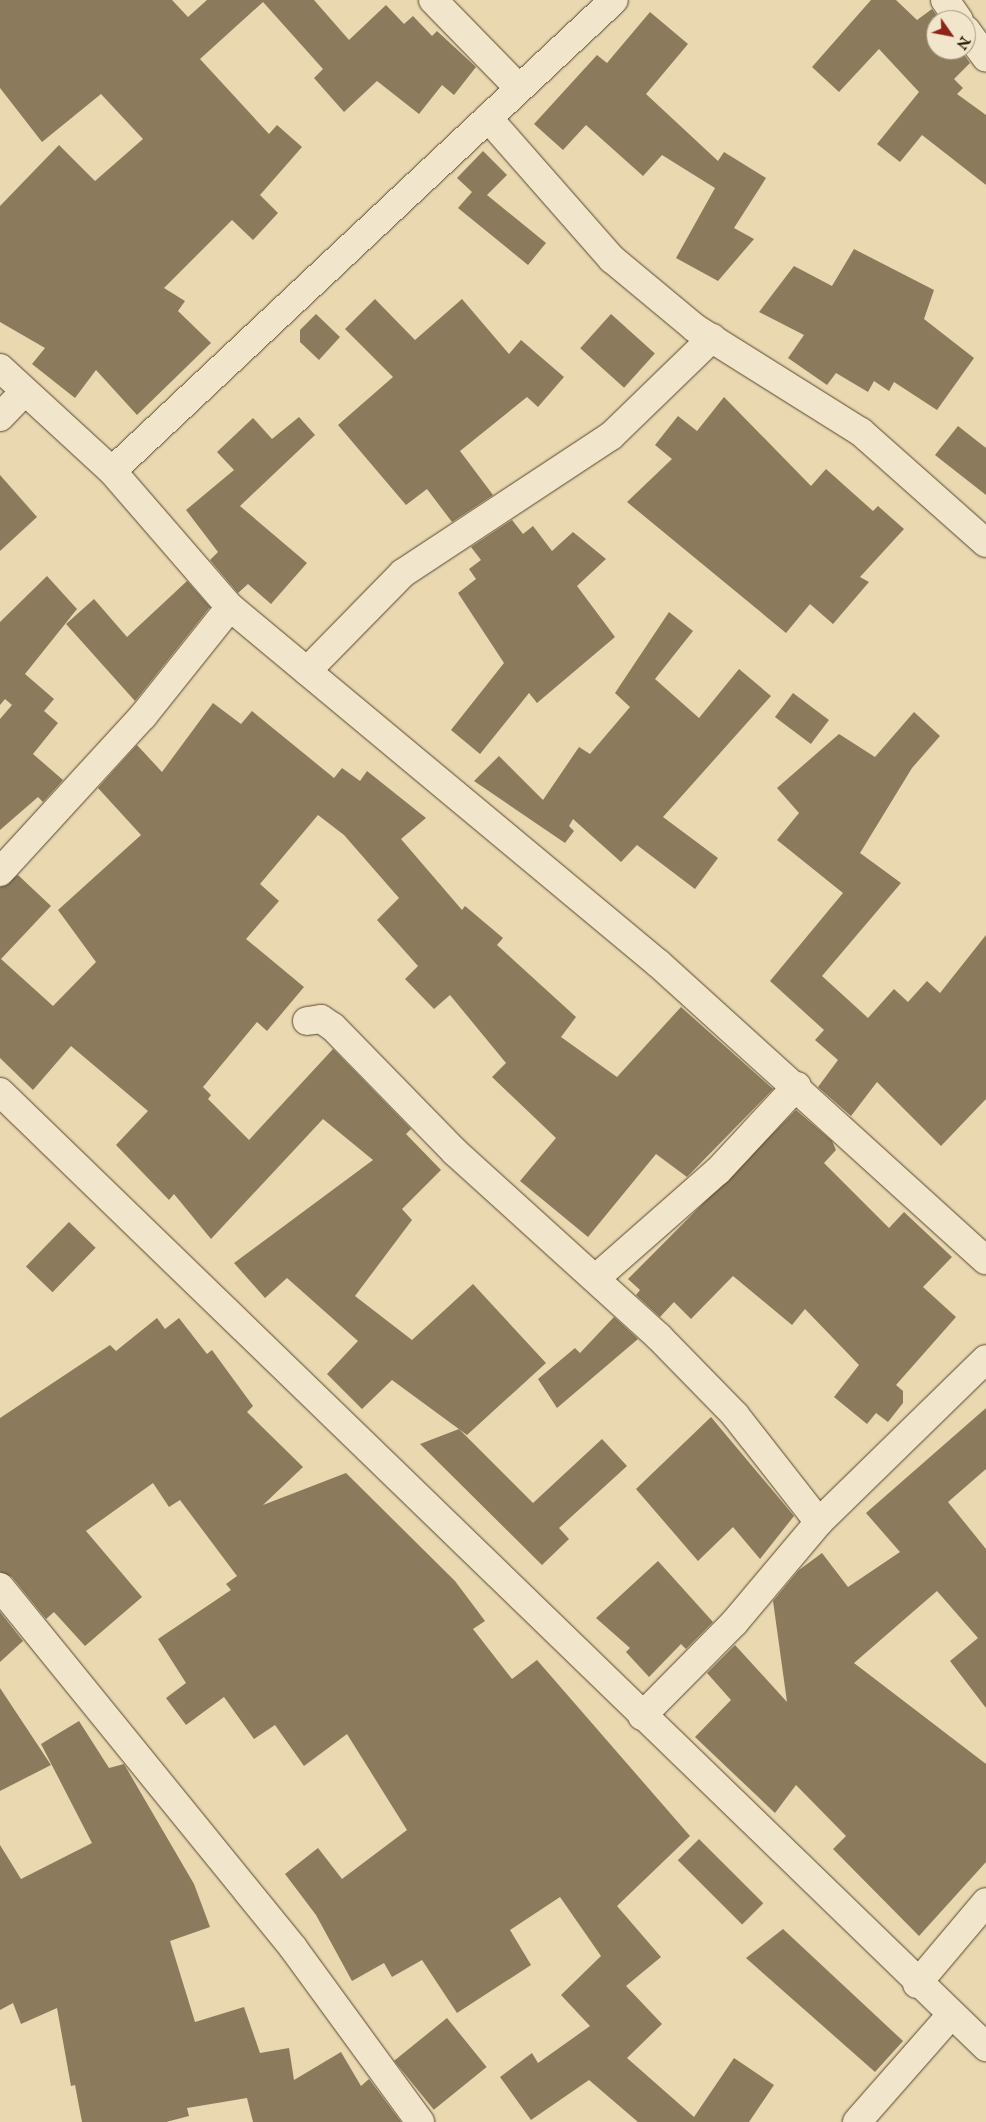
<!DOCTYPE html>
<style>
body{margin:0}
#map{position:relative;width:986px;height:2122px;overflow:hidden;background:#e9d8b0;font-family:"IM FELL English",serif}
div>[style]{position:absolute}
.building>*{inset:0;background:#8c7a5c;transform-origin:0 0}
.roads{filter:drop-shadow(0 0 1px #58452c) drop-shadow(0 0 1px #58452c)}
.minor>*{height:28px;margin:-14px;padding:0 14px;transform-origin:14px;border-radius:14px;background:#f1e6cc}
span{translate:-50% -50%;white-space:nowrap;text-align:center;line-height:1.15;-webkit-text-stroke:4.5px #f1e6cc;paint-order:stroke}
.north{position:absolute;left:926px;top:10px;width:50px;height:50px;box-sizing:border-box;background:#f1e6cc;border:1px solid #a0927a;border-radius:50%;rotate:123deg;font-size:14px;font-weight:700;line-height:20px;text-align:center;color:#271400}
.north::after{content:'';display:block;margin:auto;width:18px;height:22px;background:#8f2418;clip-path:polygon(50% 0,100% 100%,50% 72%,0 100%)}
</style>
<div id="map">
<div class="building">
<i style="clip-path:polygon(0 0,172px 0,188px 17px,207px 0,314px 0,349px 40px,386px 5px,404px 24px,413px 16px,432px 36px,437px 31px,476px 67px,454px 95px,442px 85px,419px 114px,377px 81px,344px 112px,314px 78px,323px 69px,263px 2px,200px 59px,269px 134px,277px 125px,302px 147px,260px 195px,278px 213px,253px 240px,232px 220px,164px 288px,185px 301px,178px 311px,211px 343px,137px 415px,96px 370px,75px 398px,32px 364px,45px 348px,0 322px,0 206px,59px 145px,95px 181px,143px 139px,101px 94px,42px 142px,0 88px)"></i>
<i style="clip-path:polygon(871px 0,896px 0,917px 20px,932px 9px,940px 20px,936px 20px,936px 50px,961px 50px,970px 63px,954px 79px,963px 88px,957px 94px,986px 115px,986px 185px,922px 135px,900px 162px,877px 144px,919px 92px,879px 49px,839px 92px,812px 67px)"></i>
<i style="clip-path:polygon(650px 12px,688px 44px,646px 94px,718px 161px,724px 152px,766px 178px,734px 228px,754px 239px,718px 281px,676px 258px,715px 188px,662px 155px,643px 176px,586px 125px,563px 150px,534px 124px,597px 55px,607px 63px)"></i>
<i style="clip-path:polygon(483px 151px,507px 175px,487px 195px,546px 243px,528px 265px,458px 208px,472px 192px,457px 178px)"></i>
<i style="clip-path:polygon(854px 249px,934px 290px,924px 319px,974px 358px,937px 410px,894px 382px,889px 391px,874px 381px,868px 392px,836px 373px,827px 385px,788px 358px,804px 335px,759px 312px,794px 266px,832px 286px)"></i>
<i style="clip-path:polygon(375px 299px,415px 340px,462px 299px,509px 354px,521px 340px,564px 377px,538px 407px,527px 397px,460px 451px,493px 495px,452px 522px,427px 489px,406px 505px,338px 425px,393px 377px,345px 329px)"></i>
<i style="clip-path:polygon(316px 314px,340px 337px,319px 360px,300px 342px,300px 330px)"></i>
<i style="left:611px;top:314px;width:59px;height:46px;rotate:42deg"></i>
<i style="clip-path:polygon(724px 397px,811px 486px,826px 469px,873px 511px,878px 506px,904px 529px,860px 577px,869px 582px,833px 624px,810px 604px,786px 633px,627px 502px,672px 459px,655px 445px,678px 416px,697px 431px)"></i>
<i style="clip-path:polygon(299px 417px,315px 435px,240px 506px,307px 563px,271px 604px,248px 584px,238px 593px,210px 560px,218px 552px,186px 510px,234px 470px,217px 452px,253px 418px,272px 439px)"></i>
<i style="clip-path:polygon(958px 426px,986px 448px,986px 495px,935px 455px)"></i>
<i style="clip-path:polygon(0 475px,37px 517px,0 551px)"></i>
<i style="clip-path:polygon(512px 520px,523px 534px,533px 526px,552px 551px,573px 532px,606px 559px,577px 586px,615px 637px,537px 703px,529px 693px,480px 754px,451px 730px,504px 663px,458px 593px,476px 579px,469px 569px,481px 560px,471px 547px)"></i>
<i style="clip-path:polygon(47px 576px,77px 609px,25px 674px,54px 699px,44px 711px,58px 723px,33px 754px,63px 780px,43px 802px,38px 797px,0 830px,0 719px,12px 705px,5px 699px,0 705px,0 622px)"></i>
<i style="clip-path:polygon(187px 581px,210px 607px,135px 701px,66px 624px,94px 599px,127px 637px)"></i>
<i style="clip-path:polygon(669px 612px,693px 631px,655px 679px,699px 718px,739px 669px,771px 696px,663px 817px,718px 858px,695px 889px,637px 845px,621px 862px,573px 819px,569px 826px,574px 831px,565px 843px,474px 781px,499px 756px,543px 800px,579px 747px,590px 754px,630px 707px,615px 693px)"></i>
<i style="left:793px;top:693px;width:45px;height:30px;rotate:37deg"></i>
<i style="clip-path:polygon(213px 703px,241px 724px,252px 711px,334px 778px,342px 768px,360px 781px,367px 771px,426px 818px,401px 839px,462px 910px,465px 906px,503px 938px,497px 945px,576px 1017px,561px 1037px,617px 1077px,681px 1007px,773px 1089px,687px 1177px,656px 1154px,588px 1237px,520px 1181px,556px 1138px,492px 1077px,506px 1063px,450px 995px,434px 1009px,405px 979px,418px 966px,377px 920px,399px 898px,344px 835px,318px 815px,260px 884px,279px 901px,246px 939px,304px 987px,267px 1031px,257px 1022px,203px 1087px,211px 1095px,208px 1099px,249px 1140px,333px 1049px,411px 1129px,406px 1134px,441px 1170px,402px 1209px,412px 1220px,355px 1296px,412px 1340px,473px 1284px,546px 1363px,467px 1435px,392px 1380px,362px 1409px,327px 1374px,358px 1341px,287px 1278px,265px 1298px,234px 1263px,373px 1160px,323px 1119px,211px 1239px,174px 1194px,169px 1200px,116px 1145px,148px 1111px,71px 1046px,33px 1090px,0 1058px,0 887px,18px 875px,51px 906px,1px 959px,53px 1006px,96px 962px,58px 910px,141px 835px,98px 788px,137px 745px,162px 772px)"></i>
<i style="clip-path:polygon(914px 712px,940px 736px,912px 768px,860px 853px,901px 883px,822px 976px,868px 1018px,894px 989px,908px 1002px,927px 981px,940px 993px,986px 935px,986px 1099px,941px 1146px,877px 1082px,851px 1116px,818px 1087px,838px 1060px,815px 1040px,824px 1030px,770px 981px,843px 893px,777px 840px,799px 813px,777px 788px,839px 734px,875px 757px)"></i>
<i style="clip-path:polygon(796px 1110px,832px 1141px,836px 1150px,824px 1163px,889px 1228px,904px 1212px,952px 1257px,923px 1287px,956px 1317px,896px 1385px,903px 1391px,903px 1403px,888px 1422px,876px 1413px,867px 1424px,834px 1397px,859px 1365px,805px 1309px,792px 1325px,733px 1276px,691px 1319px,674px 1302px,660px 1317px,636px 1295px,640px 1290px,628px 1279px)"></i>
<i style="left:69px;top:1222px;width:37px;height:62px;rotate:44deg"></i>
<i style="clip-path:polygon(614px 1317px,638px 1339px,557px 1408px,538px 1379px,575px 1348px,580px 1353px)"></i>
<i style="clip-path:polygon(157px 1318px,165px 1329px,179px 1318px,207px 1354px,212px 1350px,253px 1406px,247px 1412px,303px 1467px,263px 1505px,346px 1473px,455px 1581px,485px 1621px,473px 1629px,512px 1679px,537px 1660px,690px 1836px,617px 1906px,661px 1957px,626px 1986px,662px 2024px,627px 2058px,694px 2117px,734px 2058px,774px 2085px,749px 2122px,638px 2122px,589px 2080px,531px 2120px,500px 2077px,532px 2053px,538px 2063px,590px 2026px,561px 1995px,601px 1956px,560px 1897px,510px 1930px,531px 1965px,457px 2013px,422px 1960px,392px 1977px,384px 1963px,352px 1981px,316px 1915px,285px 1874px,318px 1848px,342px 1879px,407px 1830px,347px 1734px,304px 1766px,275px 1725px,254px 1739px,224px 1697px,186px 1725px,166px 1698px,186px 1683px,158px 1639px,231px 1590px,226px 1584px,237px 1576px,180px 1500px,169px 1507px,153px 1483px,86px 1531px,142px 1597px,85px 1646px,54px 1612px,46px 1619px,12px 1577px,0 1572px,0 1418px,110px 1345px,116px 1351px)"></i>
<i style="clip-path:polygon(986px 1408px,986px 1469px,948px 1502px,986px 1549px,986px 1708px,950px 1661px,978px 1638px,937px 1591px,854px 1663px,986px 1764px,986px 1862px,919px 1936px,833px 1849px,846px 1836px,796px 1785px,775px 1813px,695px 1737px,731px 1700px,707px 1673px,735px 1645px,787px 1702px,773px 1601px,799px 1570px,822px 1553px,848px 1587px,900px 1552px,866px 1513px)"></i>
<i style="clip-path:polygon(711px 1417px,794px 1516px,760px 1559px,733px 1527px,698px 1561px,636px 1489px)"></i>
<i style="clip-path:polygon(459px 1429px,533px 1503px,602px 1439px,627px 1466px,559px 1528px,569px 1539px,542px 1565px,420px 1444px)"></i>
<i style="clip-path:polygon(658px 1561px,713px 1622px,686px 1649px,681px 1644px,649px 1677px,626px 1652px,630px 1648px,596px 1618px)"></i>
<i style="clip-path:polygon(0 1612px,23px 1641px,0 1662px)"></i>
<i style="clip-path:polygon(0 1688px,51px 1765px,0 1791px)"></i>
<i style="clip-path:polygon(79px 1721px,109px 1768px,124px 1764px,194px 1884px,210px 1927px,170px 1941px,195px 2022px,244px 2007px,260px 2053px,289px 2048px,294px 2080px,341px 2052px,361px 2086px,369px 2079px,401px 2122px,253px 2122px,247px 2098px,187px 2108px,189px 2116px,166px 2122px,82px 2122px,75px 2085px,71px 2086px,57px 2008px,21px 2024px,13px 2003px,0 2010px,0 1845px,21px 1879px,92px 1843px,41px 1744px)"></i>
<i style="left:699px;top:1839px;width:91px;height:30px;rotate:45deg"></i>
<i style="clip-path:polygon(783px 1929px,903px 2041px,875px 2072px,746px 1958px)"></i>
<i style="left:447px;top:2018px;width:63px;height:68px;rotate:51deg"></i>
</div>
<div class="roads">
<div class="minor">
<i style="left:433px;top:0;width:123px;rotate:45.7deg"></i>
<i style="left:945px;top:0;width:24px;rotate:55deg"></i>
<i style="left:966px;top:30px;width:34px;rotate:54deg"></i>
<i style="left:488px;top:118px;width:188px;rotate:48.7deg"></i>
<i style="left:612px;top:259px;width:108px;rotate:39.7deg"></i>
<i style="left:695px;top:328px;width:196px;rotate:32.1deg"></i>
<i style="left:861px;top:432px;width:167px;rotate:41.6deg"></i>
<i style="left:0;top:368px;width:152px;rotate:42.6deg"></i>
<i style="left:112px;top:471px;width:180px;rotate:49.1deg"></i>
<i style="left:230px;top:607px;width:558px;rotate:39.77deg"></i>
<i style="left:659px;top:964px;width:441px;rotate:42.2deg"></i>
<i style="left:0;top:417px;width:35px;rotate:-46deg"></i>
<i style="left:112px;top:471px;width:688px;rotate:-43.18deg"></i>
<i style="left:307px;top:671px;width:137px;rotate:-45.6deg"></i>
<i style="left:403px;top:573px;width:249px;rotate:-33.4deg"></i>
<i style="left:611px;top:436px;width:141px;rotate:-44.1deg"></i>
<i style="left:0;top:872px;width:212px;rotate:-47.5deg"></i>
<i style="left:143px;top:716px;width:139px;rotate:-51.4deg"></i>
<i style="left:307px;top:1021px;width:14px;rotate:-8deg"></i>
<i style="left:321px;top:1019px;width:14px;rotate:34deg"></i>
<i style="left:333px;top:1027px;width:175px;rotate:45.7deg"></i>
<i style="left:455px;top:1152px;width:275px;rotate:42.2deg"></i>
<i style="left:659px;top:1337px;width:109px;rotate:45.7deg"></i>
<i style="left:735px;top:1415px;width:136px;rotate:51.9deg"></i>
<i style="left:0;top:1092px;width:1373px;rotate:44.08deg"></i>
<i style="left:596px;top:1278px;width:162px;rotate:-41.3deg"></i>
<i style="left:718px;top:1171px;width:116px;rotate:-47.1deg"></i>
<i style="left:0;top:1587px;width:466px;rotate:50.9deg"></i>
<i style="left:294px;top:1949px;width:214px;rotate:53.9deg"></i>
<i style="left:642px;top:1716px;width:131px;rotate:-45.3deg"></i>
<i style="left:734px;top:1623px;width:132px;rotate:-49.9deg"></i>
<i style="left:819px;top:1522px;width:233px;rotate:-44.3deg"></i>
<i style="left:917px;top:1984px;width:107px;rotate:-49.9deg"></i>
<i style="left:857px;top:2122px;width:142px;rotate:-48.7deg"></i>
</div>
</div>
<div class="north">N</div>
</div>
